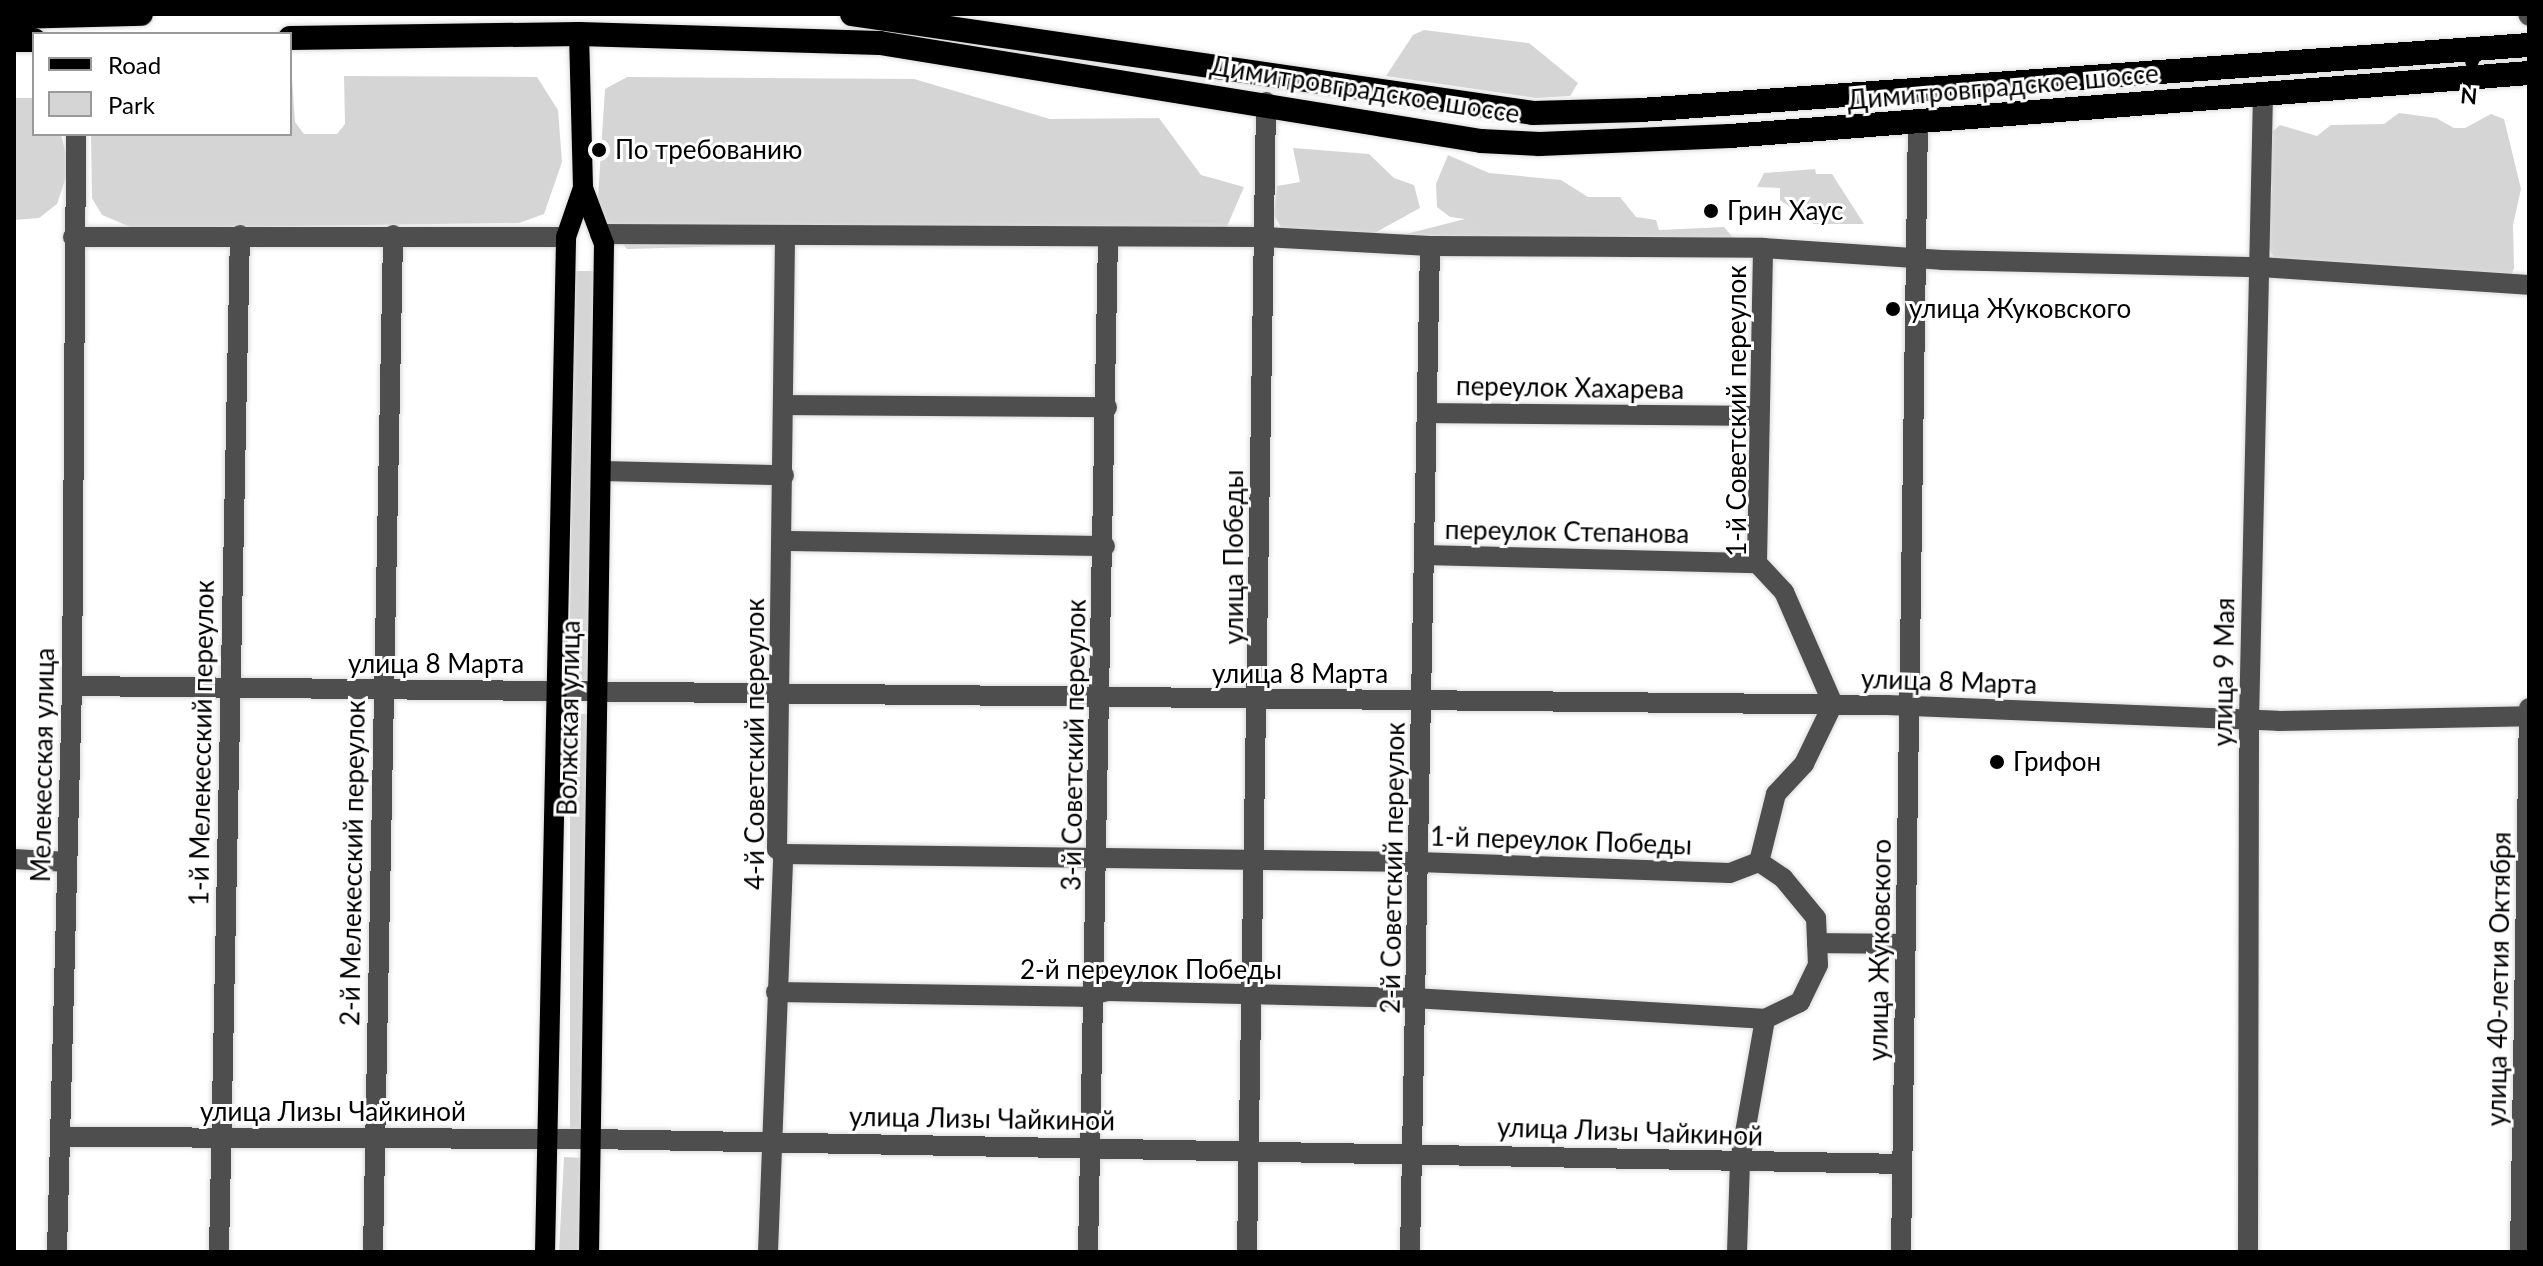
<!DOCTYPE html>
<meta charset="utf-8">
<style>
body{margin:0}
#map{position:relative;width:2543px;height:1266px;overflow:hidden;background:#fff;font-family:Lato,sans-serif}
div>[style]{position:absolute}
.green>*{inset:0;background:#d5d5d5;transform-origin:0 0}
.roads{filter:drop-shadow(0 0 2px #dbdbdb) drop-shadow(0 0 2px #dbdbdb)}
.minor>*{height:20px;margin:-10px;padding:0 10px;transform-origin:10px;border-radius:10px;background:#4e4e4e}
.major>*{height:20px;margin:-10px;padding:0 10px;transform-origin:10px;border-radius:10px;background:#000}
.highway>*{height:24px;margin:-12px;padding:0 12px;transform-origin:12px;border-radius:12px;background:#000}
.dots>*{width:22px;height:22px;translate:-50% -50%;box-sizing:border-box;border:4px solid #fff;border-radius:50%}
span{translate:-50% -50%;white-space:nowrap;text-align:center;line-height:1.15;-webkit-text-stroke:6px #fff;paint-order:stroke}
.street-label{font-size:26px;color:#000}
.poi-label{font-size:26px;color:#000}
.left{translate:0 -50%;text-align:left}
.frame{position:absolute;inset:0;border:16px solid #000;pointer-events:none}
.legend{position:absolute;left:32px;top:32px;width:260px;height:104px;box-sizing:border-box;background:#fff;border:2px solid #999;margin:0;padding:10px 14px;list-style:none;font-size:24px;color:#000}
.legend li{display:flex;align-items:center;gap:16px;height:40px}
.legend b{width:40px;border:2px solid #999}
.north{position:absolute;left:2431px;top:32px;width:80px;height:80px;-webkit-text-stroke:6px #fff;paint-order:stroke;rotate:185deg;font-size:22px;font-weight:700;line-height:32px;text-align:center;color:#000}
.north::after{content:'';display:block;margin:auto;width:28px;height:36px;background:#000;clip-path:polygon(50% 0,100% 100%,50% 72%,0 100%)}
</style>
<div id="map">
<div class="green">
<i style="clip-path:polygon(1424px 30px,1529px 43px,1578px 83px,1570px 96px,1536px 98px,1386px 76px,1413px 35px)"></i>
<i style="clip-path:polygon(344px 76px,537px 77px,558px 110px,562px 162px,544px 214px,519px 223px,133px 228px,102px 215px,92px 198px,91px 134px,290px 134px,292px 77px,295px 122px,304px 134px,337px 134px,345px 124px)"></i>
<i style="clip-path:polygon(627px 77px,914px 79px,1050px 119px,1159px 118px,1201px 175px,1244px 187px,1225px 231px,627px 249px,597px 212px,605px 89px)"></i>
<i style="clip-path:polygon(14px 98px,34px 98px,34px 134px,61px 134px,69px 168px,57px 204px,39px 218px,14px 220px)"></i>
<i style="clip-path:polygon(2399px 113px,2436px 118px,2454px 128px,2465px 128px,2491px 114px,2504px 119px,2521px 189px,2513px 225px,2514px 268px,2508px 283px,2279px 267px,2266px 243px,2272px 188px,2263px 149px,2266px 137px,2280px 125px,2317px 136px,2331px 125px,2384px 124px)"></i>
<i style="clip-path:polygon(1293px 148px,1369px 154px,1394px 178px,1414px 185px,1420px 208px,1369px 236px,1287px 238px,1274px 215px,1277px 186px,1300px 182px)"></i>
<i style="clip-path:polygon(1448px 155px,1489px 173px,1561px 180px,1588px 197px,1620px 197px,1636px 217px,1656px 220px,1659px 230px,1724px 227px,1735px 240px,1730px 248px,1402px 235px,1465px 219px,1450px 217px,1437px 207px,1436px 184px)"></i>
<i style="clip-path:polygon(1815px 169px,1816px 174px,1832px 174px,1864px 224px,1814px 224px,1780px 200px,1780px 188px,1757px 187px,1764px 173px)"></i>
<i style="clip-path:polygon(575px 271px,596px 271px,587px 680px,569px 680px)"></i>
<i style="left:570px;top:714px;width:20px;height:416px"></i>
<i style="left:564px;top:1157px;width:21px;height:95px;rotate:3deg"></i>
</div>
<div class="roads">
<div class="minor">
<i style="left:2528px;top:14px;width:2px;rotate:63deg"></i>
<i style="left:600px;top:234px;width:664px;rotate:0.26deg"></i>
<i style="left:1264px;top:237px;width:166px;rotate:3.1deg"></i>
<i style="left:1430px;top:246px;width:333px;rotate:0.3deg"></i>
<i style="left:1763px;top:248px;width:179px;rotate:3.8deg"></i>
<i style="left:1942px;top:260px;width:317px;rotate:1.3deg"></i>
<i style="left:2259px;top:267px;width:271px;rotate:3.8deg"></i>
<i style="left:73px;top:237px;width:493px"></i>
<i style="left:785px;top:405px;width:322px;rotate:0.4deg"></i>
<i style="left:1428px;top:413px;width:331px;rotate:0.5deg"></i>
<i style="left:601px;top:471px;width:183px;rotate:1.3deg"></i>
<i style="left:784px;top:541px;width:321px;rotate:0.9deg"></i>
<i style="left:1424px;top:555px;width:333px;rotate:1.4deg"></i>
<i style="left:72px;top:686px;width:1815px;rotate:0.6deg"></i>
<i style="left:1887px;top:705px;width:391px;rotate:2.3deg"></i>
<i style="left:2278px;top:721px;width:251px;rotate:-1.1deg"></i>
<i style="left:783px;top:854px;width:635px;rotate:0.72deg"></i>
<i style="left:1418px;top:862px;width:312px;rotate:2deg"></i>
<i style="left:1730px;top:873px;width:31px;rotate:-21deg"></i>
<i style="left:14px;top:859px;width:53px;rotate:3.2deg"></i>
<i style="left:1817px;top:943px;width:89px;rotate:0.6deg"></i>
<i style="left:776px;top:992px;width:307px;rotate:0.9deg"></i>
<i style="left:1083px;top:997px;width:25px;rotate:-14deg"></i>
<i style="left:1107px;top:991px;width:308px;rotate:1.3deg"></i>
<i style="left:1415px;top:998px;width:351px;rotate:3.4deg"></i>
<i style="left:60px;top:1137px;width:531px;rotate:0.22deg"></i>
<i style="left:591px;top:1139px;width:1311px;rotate:1.09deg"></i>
<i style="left:57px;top:1252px;width:566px;rotate:-88.48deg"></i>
<i style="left:72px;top:686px;width:552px;rotate:-89.58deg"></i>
<i style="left:219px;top:1252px;width:1017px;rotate:-88.82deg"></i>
<i style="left:373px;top:1252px;width:1017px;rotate:-88.87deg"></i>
<i style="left:768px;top:1252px;width:398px;rotate:-87.8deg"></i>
<i style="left:783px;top:854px;width:8px;rotate:-140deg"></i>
<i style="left:777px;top:849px;width:614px;rotate:-89.25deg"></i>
<i style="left:1088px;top:1252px;width:1013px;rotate:-88.87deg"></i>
<i style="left:1247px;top:1252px;width:1150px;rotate:-89.05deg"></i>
<i style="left:1410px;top:1252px;width:1006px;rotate:-88.86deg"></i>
<i style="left:1737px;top:1252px;width:91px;rotate:-88.1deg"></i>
<i style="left:1740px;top:1161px;width:144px;rotate:-80deg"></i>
<i style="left:1765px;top:1019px;width:39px;rotate:-26deg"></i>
<i style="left:1800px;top:1002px;width:41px;rotate:-64.1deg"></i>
<i style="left:1818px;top:965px;width:47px;rotate:-92.4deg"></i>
<i style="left:1816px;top:918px;width:52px;rotate:-129.5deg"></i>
<i style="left:1783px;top:878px;width:29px;rotate:-146deg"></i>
<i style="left:1759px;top:862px;width:70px;rotate:-76deg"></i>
<i style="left:1776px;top:794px;width:41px;rotate:-47deg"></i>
<i style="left:1804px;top:764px;width:67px;rotate:-64.2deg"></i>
<i style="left:1833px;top:704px;width:122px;rotate:-113.6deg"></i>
<i style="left:1784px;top:592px;width:40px;rotate:-133deg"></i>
<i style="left:1757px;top:563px;width:315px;rotate:-88.9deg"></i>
<i style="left:1901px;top:1252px;width:1130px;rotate:-89.14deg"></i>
<i style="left:2248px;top:1252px;width:531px;rotate:-89.89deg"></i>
<i style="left:2249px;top:721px;width:627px;rotate:-88.72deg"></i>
<i style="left:2520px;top:1252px;width:544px;rotate:-89.05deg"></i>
</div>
<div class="major">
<i style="left:579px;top:34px;width:154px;rotate:88.5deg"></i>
<i style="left:583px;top:188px;width:60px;rotate:69.4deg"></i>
<i style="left:604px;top:244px;width:1008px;rotate:90.85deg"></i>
<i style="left:545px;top:1252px;width:1015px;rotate:-88.81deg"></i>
<i style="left:566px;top:237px;width:52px;rotate:-70.9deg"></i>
</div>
<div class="highway">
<i style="left:852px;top:14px;width:688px;rotate:8.27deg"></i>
<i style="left:1533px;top:113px;width:108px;rotate:-1.6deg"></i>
<i style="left:1641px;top:110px;width:890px;rotate:-4.19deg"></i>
<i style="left:14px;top:17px;width:127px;rotate:-1.4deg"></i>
<i style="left:290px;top:38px;width:289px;rotate:-0.8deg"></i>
<i style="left:579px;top:34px;width:301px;rotate:1.7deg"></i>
<i style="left:880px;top:43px;width:609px;rotate:9.26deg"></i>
<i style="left:1481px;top:141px;width:59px;rotate:2.9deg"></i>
<i style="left:1540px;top:144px;width:190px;rotate:-2.4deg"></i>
<i style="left:1730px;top:136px;width:801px;rotate:-4.51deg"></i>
<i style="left:14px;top:40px;width:20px"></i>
</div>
</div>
<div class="dots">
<i style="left:599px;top:150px;background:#000"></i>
<i style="left:1711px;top:211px;background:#000"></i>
<i style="left:1893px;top:309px;background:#000"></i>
<i style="left:1997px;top:762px;background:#000"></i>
</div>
<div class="street-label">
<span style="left:2003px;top:87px;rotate:-5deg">Димитровградское шоссе</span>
<span style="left:1365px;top:90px;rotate:9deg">Димитровградское шоссе</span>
<span style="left:1570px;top:388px;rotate:1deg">переулок Хахарева</span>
<span style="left:1737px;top:411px;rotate:-90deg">1-й Советский переулок</span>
<span style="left:1567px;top:532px;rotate:1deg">переулок Степанова</span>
<span style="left:1234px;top:557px;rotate:-90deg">улица Победы</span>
<span style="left:436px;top:664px">улица 8 Марта</span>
<span style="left:2224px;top:672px;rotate:-89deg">улица 9 Мая</span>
<span style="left:1300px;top:674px">улица 8 Марта</span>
<span style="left:1949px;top:682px;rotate:2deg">улица 8 Марта</span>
<span style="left:569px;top:718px;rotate:-89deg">Волжская улица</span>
<span style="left:202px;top:743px;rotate:-89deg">1-й Мелекесский переулок</span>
<span style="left:755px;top:744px;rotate:-90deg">4-й Советский переулок</span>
<span style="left:1074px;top:745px;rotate:-89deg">3-й Советский переулок</span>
<span style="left:43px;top:765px;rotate:-89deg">Мелекесская улица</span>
<span style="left:1561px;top:841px;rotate:2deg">1-й переулок Победы</span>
<span style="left:353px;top:863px;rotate:-89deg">2-й Мелекесский переулок</span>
<span style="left:1393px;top:868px;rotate:-89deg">2-й Советский переулок</span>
<span style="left:1880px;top:950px;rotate:-89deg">улица Жуковского</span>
<span style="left:1151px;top:970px">2-й переулок Победы</span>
<span style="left:2499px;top:979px;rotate:-89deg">улица 40-летия Октября</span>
<span style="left:333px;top:1112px">улица Лизы Чайкиной</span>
<span style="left:982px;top:1119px;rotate:1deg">улица Лизы Чайкиной</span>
<span style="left:1630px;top:1132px;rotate:2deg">улица Лизы Чайкиной</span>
</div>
<div class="poi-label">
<span class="left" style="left:615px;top:150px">По требованию</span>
<span class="left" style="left:1727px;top:211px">Грин Хаус</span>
<span class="left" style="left:1909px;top:309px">улица Жуковского</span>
<span class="left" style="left:2013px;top:762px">Грифон</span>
</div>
<div class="frame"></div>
<ul class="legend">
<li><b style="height:10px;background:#000"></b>Road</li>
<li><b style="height:22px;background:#d5d5d5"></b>Park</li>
</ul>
<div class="north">N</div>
</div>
